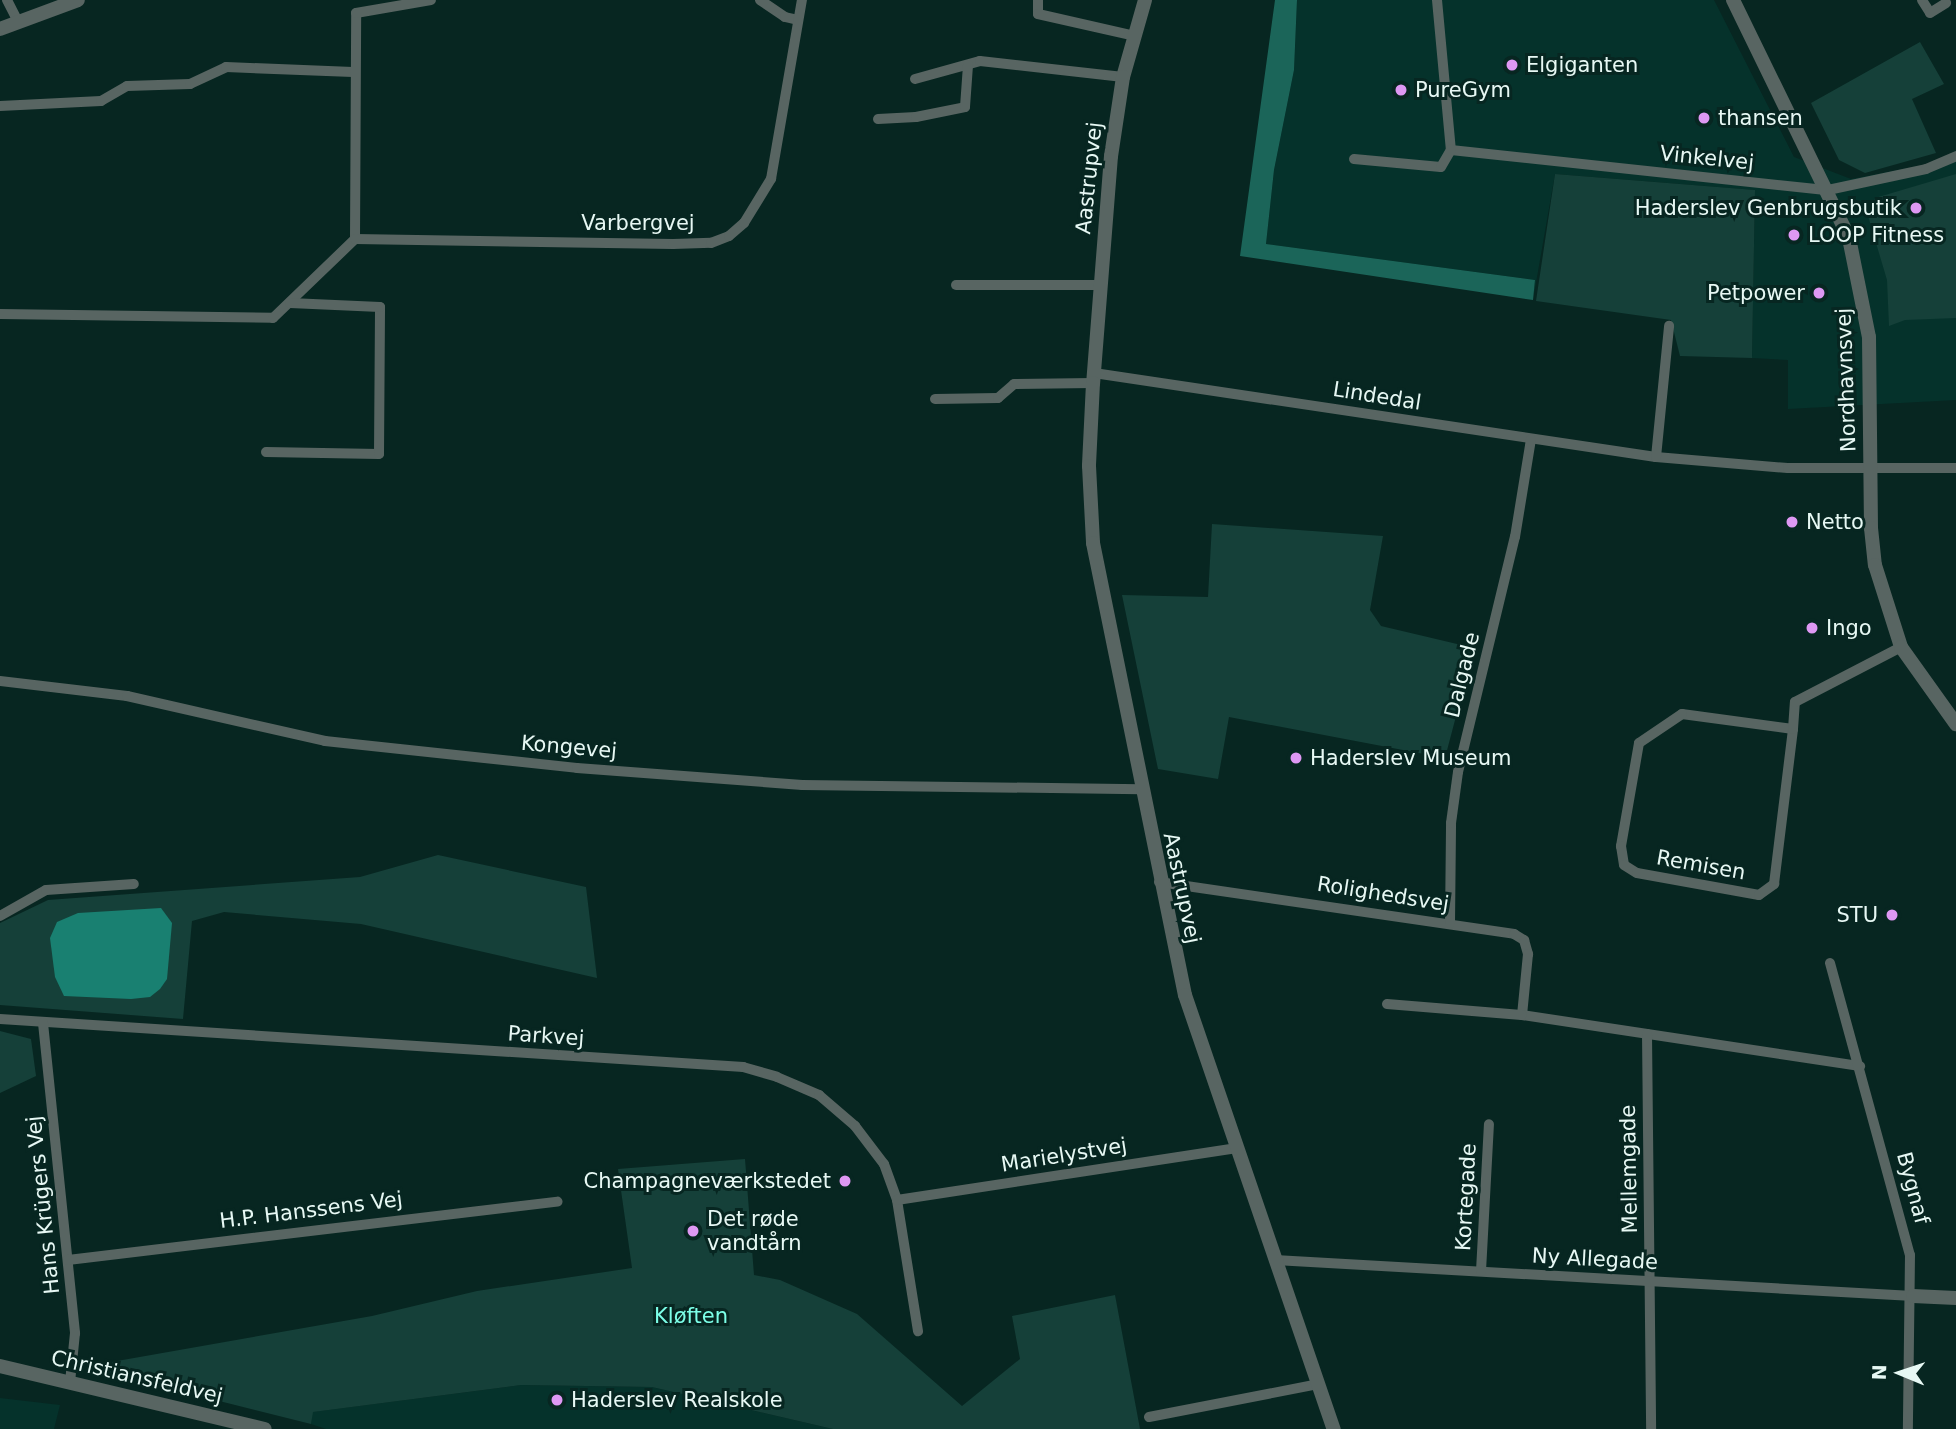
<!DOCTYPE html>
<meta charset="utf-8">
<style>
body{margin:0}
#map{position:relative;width:1956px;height:1429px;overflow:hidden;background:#072621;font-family:"DejaVu Sans",sans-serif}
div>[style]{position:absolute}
.built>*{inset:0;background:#05322b}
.green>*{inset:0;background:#154039}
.forest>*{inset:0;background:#1b6559}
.water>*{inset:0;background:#198071}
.minor>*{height:10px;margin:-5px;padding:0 5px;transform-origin:5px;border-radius:5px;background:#586562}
.tertiary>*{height:14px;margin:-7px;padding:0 7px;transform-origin:7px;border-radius:7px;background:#586562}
.dots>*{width:19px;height:19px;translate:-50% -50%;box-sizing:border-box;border:4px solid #072621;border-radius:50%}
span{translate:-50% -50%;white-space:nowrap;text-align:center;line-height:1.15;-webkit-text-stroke:6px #072621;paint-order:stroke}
.poi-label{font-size:21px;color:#e7f8f4}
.left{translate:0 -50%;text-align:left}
.right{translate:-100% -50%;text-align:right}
.street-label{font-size:21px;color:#e7f8f4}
.park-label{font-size:21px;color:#7cffe8}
.north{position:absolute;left:1865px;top:1338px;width:70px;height:70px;-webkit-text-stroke:5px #072621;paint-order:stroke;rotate:272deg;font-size:19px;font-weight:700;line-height:28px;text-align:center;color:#e7f8f4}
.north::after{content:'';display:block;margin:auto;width:24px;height:32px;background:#e7f8f4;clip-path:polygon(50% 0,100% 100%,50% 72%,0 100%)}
</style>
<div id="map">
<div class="built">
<i style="clip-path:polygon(1297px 0,1714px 0,1794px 157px,1851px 179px,1956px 159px,1956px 400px,1788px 409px,1788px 360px,1752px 358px,1755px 190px,1555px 174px,1533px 300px,1535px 280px,1266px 244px,1274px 170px,1294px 70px)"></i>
<i style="clip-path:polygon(521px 1385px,652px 1387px,833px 1429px,326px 1429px,311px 1424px,312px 1412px)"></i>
<i style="clip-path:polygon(0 1398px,60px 1405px,54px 1429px,0 1429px)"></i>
</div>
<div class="green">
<i style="clip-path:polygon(1920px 42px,1944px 84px,1912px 99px,1936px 153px,1865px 173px,1839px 160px,1811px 103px)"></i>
<i style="clip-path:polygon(1555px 174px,1755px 190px,1752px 358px,1680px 356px,1671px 320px,1536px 301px)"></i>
<i style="clip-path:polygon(1956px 174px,1956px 318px,1905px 320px,1889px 326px,1887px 280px,1868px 216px,1875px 198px)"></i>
<i style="clip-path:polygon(1212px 524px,1383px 536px,1370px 610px,1381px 626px,1474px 648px,1445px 758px,1229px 717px,1218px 779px,1158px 769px,1122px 595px,1208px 597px)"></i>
<i style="clip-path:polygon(438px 855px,586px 887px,597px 978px,361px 924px,224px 912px,192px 921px,183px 1019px,0 1005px,0 923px,48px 900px,360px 877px)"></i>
<i style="clip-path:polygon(0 1031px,31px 1039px,36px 1076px,0 1093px)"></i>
<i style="clip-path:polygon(745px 1159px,754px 1275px,780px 1280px,857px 1314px,962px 1406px,1020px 1359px,1012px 1316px,1115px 1295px,1140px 1429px,833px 1429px,652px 1387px,521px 1385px,313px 1412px,311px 1424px,100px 1371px,100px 1364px,372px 1316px,477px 1291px,632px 1268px,618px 1169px)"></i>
</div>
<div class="forest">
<i style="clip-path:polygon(1275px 0,1297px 0,1294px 70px,1274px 170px,1266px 244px,1535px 280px,1533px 300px,1240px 256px)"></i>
</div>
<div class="water">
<i style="clip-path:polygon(161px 908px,172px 923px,167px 979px,160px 989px,150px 997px,131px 999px,64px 996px,55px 977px,50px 938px,57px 922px,78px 913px)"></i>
</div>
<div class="minor">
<i style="left:7px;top:0;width:25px;rotate:63deg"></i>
<i style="left:760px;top:0;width:30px;rotate:34deg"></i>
<i style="left:785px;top:17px;width:13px;rotate:13deg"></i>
<i style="left:1038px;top:0;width:14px;rotate:90deg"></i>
<i style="left:1038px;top:14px;width:99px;rotate:12.8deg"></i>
<i style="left:1437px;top:0;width:151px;rotate:84.7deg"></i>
<i style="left:1451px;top:150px;width:379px;rotate:6.1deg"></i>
<i style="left:1828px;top:190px;width:100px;rotate:-12.1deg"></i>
<i style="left:1926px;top:169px;width:33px;rotate:-23deg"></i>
<i style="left:1922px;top:0;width:15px;rotate:58deg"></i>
<i style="left:1930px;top:13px;width:19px;rotate:-32deg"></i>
<i style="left:915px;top:79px;width:67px;rotate:-15.5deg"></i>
<i style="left:980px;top:61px;width:144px;rotate:6.4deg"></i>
<i style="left:0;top:106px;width:101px;rotate:-2.8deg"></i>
<i style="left:101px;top:101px;width:30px;rotate:-30deg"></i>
<i style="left:127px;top:86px;width:63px;rotate:-1.8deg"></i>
<i style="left:190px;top:84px;width:40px;rotate:-25deg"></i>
<i style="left:226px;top:67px;width:127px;rotate:2.3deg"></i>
<i style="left:878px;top:119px;width:38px;rotate:-3deg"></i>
<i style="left:916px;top:117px;width:50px;rotate:-11.5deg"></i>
<i style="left:965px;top:107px;width:42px;rotate:-85.9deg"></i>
<i style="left:1354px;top:159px;width:87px;rotate:5.3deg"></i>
<i style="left:1441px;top:167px;width:20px;rotate:-60deg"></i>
<i style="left:355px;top:239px;width:226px;rotate:-89.7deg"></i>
<i style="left:356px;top:13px;width:76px;rotate:-9.8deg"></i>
<i style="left:956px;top:285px;width:143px"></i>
<i style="left:0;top:314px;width:273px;rotate:0.8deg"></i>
<i style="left:273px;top:318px;width:114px;rotate:-43.9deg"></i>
<i style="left:355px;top:239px;width:318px;rotate:0.9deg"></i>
<i style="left:673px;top:244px;width:38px;rotate:-2deg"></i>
<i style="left:711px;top:243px;width:19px;rotate:-21deg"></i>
<i style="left:729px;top:236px;width:20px;rotate:-41deg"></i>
<i style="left:744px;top:223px;width:52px;rotate:-58.5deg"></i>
<i style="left:771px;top:179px;width:182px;rotate:-80.2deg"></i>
<i style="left:1094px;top:373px;width:568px;rotate:8.5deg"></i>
<i style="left:1656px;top:457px;width:132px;rotate:4.8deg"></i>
<i style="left:1788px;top:468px;width:168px"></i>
<i style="left:935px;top:399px;width:63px;rotate:-0.9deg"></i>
<i style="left:998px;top:398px;width:21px;rotate:-41deg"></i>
<i style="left:1014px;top:384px;width:79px;rotate:-0.7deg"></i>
<i style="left:266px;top:452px;width:113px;rotate:1deg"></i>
<i style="left:379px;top:454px;width:147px;rotate:-89.6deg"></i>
<i style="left:380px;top:307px;width:90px;rotate:-177.5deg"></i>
<i style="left:1656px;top:457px;width:132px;rotate:-84.3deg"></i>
<i style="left:0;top:681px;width:128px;rotate:6.7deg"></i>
<i style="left:127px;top:696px;width:203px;rotate:12.8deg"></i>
<i style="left:325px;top:741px;width:253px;rotate:6.1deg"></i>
<i style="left:577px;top:768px;width:226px;rotate:4.3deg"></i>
<i style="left:802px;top:785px;width:339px;rotate:0.7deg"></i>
<i style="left:1793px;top:729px;width:112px;rotate:-172.3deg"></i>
<i style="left:1682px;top:714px;width:52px;rotate:146deg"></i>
<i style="left:1639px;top:743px;width:105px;rotate:99.9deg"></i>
<i style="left:1621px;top:846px;width:19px;rotate:81deg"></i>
<i style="left:1624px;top:865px;width:15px;rotate:32deg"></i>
<i style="left:1637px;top:873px;width:124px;rotate:10.2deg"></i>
<i style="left:1759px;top:895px;width:19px;rotate:-36deg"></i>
<i style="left:1774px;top:884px;width:156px;rotate:-83deg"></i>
<i style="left:1793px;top:729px;width:27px;rotate:-86deg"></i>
<i style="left:1795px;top:702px;width:119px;rotate:-27.4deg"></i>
<i style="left:1159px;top:882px;width:359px;rotate:8.3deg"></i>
<i style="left:1514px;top:934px;width:12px;rotate:31deg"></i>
<i style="left:1524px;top:940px;width:15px;rotate:74deg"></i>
<i style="left:1528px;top:954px;width:61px;rotate:95.6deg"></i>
<i style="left:1522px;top:1015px;width:342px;rotate:8.6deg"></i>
<i style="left:0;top:916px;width:53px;rotate:-29.5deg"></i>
<i style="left:46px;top:890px;width:88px;rotate:-3.9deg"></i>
<i style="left:1450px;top:923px;width:100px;rotate:-89.4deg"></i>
<i style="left:1451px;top:823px;width:51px;rotate:-82.2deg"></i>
<i style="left:1458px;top:772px;width:242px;rotate:-76.4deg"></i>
<i style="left:1515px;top:537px;width:99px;rotate:-80.7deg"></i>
<i style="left:1830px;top:963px;width:303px;rotate:74.7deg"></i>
<i style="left:1910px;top:1255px;width:174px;rotate:90.7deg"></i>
<i style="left:1387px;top:1004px;width:135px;rotate:4.7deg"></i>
<i style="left:0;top:1019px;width:745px;rotate:3.7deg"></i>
<i style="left:743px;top:1067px;width:35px;rotate:16deg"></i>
<i style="left:777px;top:1077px;width:46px;rotate:23.2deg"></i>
<i style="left:819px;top:1095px;width:48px;rotate:40.7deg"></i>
<i style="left:855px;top:1126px;width:48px;rotate:52.7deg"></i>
<i style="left:884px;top:1164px;width:38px;rotate:70deg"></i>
<i style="left:897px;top:1200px;width:133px;rotate:80.9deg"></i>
<i style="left:43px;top:1023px;width:312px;rotate:84.1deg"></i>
<i style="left:75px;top:1333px;width:49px;rotate:95.8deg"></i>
<i style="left:1647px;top:1034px;width:395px;rotate:89.4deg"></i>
<i style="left:897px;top:1200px;width:344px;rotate:-8.7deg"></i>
<i style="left:68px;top:1260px;width:493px;rotate:-6.8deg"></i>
<i style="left:1275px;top:1260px;width:639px;rotate:3.23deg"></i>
<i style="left:1481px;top:1271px;width:147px;rotate:-86.9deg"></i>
<i style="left:1149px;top:1417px;width:172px;rotate:-11deg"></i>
</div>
<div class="tertiary">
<i style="left:1145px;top:0;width:80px;rotate:105.9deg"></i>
<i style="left:1123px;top:77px;width:80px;rotate:98.6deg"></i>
<i style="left:1111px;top:156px;width:228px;rotate:94.5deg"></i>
<i style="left:1093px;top:383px;width:83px;rotate:92.8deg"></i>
<i style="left:1089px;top:466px;width:77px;rotate:87deg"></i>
<i style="left:1093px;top:543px;width:461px;rotate:78.5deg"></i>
<i style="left:1185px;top:995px;width:459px;rotate:71.1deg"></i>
<i style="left:1733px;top:0;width:265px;rotate:64deg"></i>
<i style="left:1849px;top:238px;width:101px;rotate:78.6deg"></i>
<i style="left:1869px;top:337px;width:191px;rotate:89.4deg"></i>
<i style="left:1871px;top:528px;width:37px;rotate:84deg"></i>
<i style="left:1875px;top:565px;width:86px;rotate:72.4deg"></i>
<i style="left:1901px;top:647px;width:95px;rotate:54.5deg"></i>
<i style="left:0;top:29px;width:83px;rotate:-20.4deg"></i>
<i style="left:1913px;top:1296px;width:43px;rotate:2.7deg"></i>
<i style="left:0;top:1366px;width:272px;rotate:13.4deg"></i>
</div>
<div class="dots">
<i style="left:1512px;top:65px;background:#de98f3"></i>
<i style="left:1401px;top:90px;background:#de98f3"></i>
<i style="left:1704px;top:118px;background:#de98f3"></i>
<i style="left:1916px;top:208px;background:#de98f3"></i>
<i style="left:1794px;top:235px;background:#de98f3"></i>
<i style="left:1819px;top:293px;background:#de98f3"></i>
<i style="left:1792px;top:522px;background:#de98f3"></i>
<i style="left:1812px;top:628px;background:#de98f3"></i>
<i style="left:1296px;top:758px;background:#de98f3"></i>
<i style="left:1892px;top:915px;background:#de98f3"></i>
<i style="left:845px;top:1181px;background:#de98f3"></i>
<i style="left:693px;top:1231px;background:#de98f3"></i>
<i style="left:557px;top:1400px;background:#de98f3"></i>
</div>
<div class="poi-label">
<span class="left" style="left:1526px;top:65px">Elgiganten</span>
<span class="left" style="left:1415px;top:90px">PureGym</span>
<span class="left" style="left:1718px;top:118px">thansen</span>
<span class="right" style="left:1902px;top:208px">Haderslev Genbrugsbutik</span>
<span class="left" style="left:1808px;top:235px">LOOP Fitness</span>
<span class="right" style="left:1805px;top:293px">Petpower</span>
<span class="left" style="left:1806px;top:522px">Netto</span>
<span class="left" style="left:1826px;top:628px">Ingo</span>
<span class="left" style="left:1310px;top:758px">Haderslev Museum</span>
<span class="right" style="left:1878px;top:915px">STU</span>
<span class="right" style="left:831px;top:1181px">Champagneværkstedet</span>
<span class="left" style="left:707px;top:1231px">Det røde<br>vandtårn</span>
<span class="left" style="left:571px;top:1400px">Haderslev Realskole</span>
</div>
<div class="street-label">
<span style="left:1707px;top:158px;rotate:6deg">Vinkelvej</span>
<span style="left:1089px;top:178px;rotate:-84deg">Aastrupvej</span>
<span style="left:638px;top:223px">Varbergvej</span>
<span style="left:1846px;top:380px;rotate:-92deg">Nordhavnsvej</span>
<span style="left:1377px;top:396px;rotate:9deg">Lindedal</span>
<span style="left:1462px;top:675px;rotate:-76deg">Dalgade</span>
<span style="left:569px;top:747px;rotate:5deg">Kongevej</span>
<span style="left:1701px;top:865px;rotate:10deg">Remisen</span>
<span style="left:1182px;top:888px;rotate:78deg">Aastrupvej</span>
<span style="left:1383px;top:894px;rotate:9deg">Rolighedsvej</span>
<span style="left:546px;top:1036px;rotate:4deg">Parkvej</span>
<span style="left:1064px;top:1155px;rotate:-9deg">Marielystvej</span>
<span style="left:1629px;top:1169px;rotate:-91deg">Mellemgade</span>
<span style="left:1913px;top:1188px;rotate:75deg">Bygnaf</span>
<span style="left:1466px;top:1197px;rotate:-87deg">Kortegade</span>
<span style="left:43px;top:1205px;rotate:-96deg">Hans Krügers Vej</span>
<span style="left:311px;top:1210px;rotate:-7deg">H.P. Hanssens Vej</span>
<span style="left:1595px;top:1259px;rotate:3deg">Ny Allegade</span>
<span style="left:137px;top:1377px;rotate:13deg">Christiansfeldvej</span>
</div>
<div class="park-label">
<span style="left:691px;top:1316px">Kløften</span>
</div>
<div class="north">N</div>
</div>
